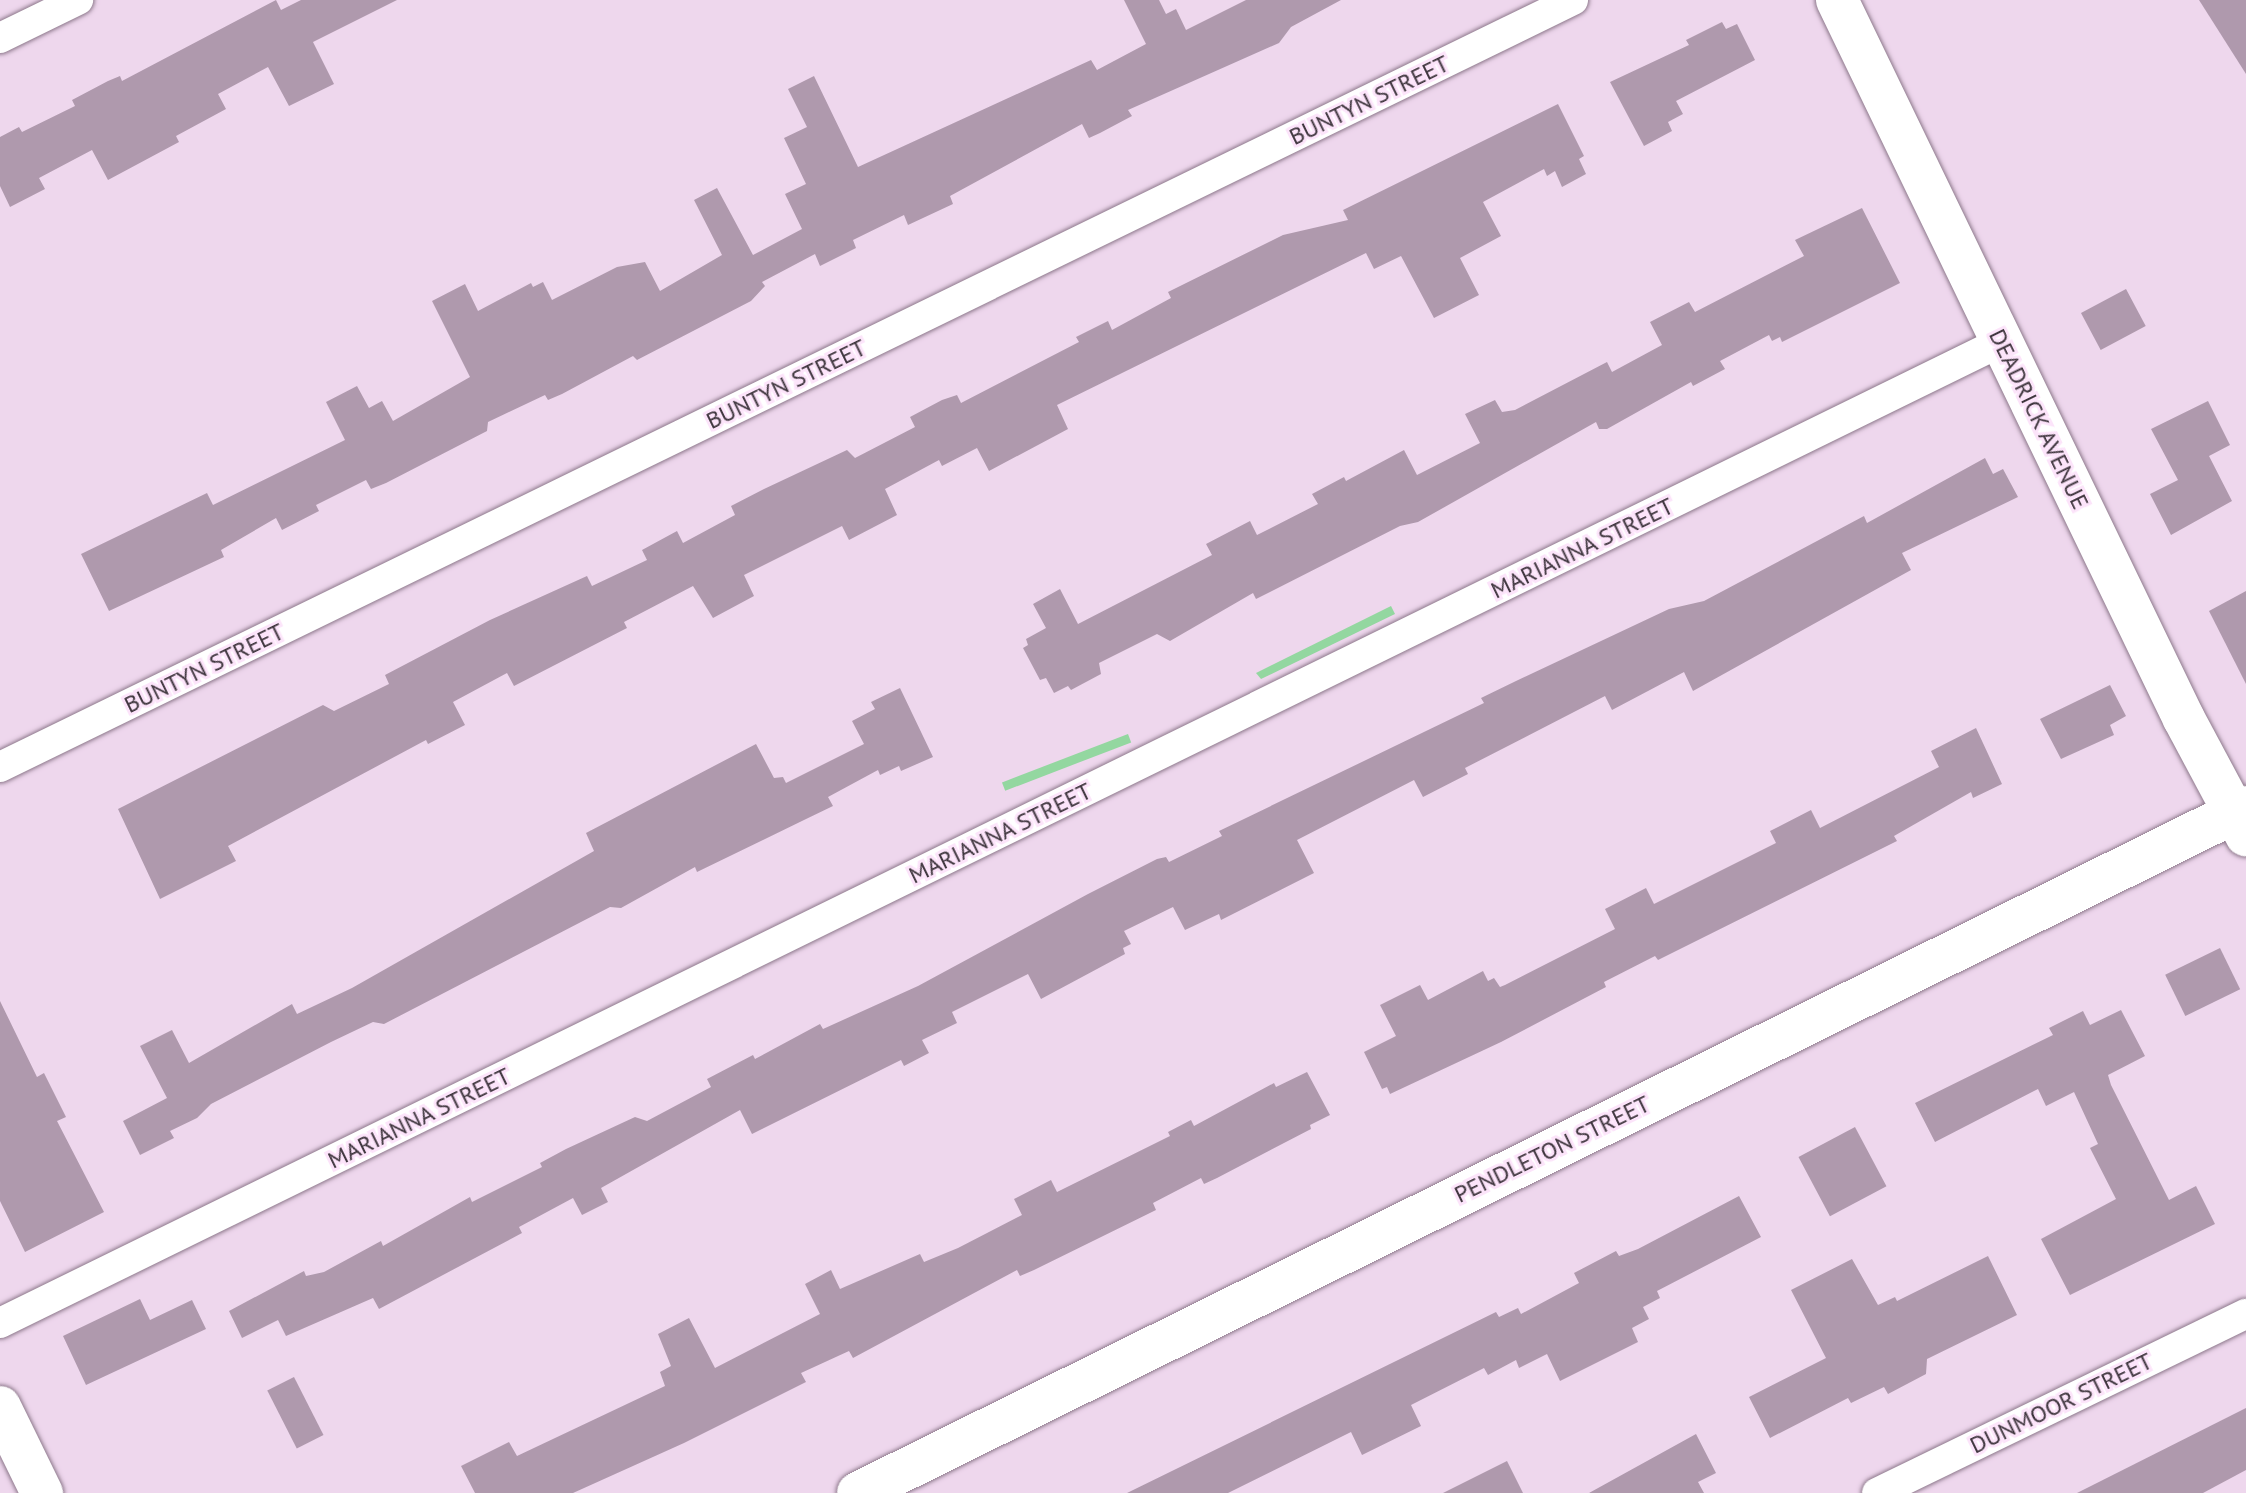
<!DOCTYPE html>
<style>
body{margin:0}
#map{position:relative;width:2246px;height:1493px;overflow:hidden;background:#eed7ed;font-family:"PT Sans",sans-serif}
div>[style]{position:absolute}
.green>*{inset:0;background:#93d7a0;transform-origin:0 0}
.building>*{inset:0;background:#af99ad;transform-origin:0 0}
.roads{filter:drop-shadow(0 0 2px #8d788b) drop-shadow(0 0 2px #8d788b)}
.street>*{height:30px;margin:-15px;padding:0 15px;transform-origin:15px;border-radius:15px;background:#fff}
.secondary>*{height:42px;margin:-21px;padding:0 21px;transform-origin:21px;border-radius:21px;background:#fff}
span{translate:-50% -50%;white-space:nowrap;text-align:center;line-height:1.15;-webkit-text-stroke:6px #fce4fa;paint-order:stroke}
.street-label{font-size:24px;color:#3e353d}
</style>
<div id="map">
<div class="green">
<i style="clip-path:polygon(1391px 606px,1395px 614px,1261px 679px,1256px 673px)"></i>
<i style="left:1128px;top:734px;width:9px;height:135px;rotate:69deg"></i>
</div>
<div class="building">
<i style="clip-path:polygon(276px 0,281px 10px,301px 0,397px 0,313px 42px,334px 84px,289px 106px,268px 67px,218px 94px,226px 109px,176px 136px,179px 142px,108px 180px,92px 150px,39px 178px,45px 189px,10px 207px,0 186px,0 137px,19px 127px,22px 132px,75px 106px,72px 100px,108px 81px,120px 76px,122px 81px)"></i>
<i style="clip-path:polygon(1124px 0,1159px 0,1166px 14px,1176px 9px,1186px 30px,1246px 0,1341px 0,1291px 27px,1279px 43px,1128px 110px,1132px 116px,1100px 133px,1089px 138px,1082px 124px,950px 196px,953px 204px,908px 225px,904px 215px,853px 240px,856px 248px,820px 266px,815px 254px,762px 282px,765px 286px,751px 301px,637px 360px,633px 356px,562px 394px,548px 400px,545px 395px,488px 422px,487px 431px,386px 483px,371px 489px,366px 480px,316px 505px,319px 511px,282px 530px,276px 518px,221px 550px,224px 557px,109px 611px,81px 554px,207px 493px,213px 505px,345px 440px,326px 402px,357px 386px,369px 408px,382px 401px,393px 421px,470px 377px,432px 301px,465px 284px,478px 311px,531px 283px,533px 287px,543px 282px,552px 300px,617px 267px,645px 262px,660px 291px,722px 255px,694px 200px,717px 188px,753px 255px,802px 229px,785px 194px,806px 184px,784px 138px,807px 127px,788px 89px,814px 76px,858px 167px,1091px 60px,1097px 70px,1146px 44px)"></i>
<i style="clip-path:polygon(2199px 0,2246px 0,2246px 74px)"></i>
<i style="clip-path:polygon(1722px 22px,1726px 29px,1737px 24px,1755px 60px,1676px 101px,1683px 114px,1668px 122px,1672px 131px,1644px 146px,1610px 82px,1689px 45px,1686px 40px)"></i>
<i style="clip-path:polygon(1558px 104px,1584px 156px,1579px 159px,1586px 174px,1562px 187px,1555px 171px,1547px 176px,1544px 169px,1483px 202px,1501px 236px,1460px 258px,1479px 295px,1434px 318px,1401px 256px,1374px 269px,1366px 253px,1057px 405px,1068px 429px,989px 471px,977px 448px,942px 466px,939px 460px,885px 489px,897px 515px,849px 540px,842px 526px,744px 575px,754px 596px,713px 618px,693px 586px,624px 622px,627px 628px,514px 686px,507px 673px,453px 702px,465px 725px,428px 744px,426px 740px,228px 846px,236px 861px,160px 899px,118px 809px,323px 705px,334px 711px,389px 684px,385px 675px,490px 620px,587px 576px,592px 586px,647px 560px,642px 550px,677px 531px,683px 543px,735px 515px,731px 506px,764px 489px,847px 450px,855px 458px,915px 427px,910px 417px,942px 400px,957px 395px,961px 403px,1079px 342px,1076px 337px,1108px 321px,1112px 330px,1171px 298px,1168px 292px,1283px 235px,1348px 220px,1343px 210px)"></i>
<i style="clip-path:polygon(1862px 208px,1900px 283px,1782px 342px,1780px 337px,1772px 341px,1769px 335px,1720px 361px,1725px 369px,1693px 386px,1691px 382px,1607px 429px,1599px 429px,1596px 422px,1418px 522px,1400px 526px,1256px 599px,1253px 593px,1170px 641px,1157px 634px,1099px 663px,1101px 674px,1071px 690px,1068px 686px,1054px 693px,1046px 678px,1040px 680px,1023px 648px,1028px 645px,1026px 639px,1046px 628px,1033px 604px,1060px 589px,1078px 624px,1212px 555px,1206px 544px,1250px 521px,1257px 535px,1318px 504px,1312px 494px,1344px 477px,1346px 481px,1404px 450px,1417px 475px,1480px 443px,1465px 414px,1495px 400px,1502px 412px,1515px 410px,1607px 362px,1612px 372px,1662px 345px,1650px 322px,1689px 302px,1695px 312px,1804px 256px,1795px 240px)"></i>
<i style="left:2126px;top:289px;width:42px;height:51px;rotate:62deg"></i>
<i style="clip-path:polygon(2208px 401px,2230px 445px,2209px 456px,2232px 501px,2171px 535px,2150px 494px,2178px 480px,2151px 429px)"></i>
<i style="clip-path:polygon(1985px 458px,1993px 474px,2003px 469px,2018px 497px,1902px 553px,1911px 570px,1693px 691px,1684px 672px,1612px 710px,1605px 696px,1465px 768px,1468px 774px,1423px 797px,1414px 780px,1297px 840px,1314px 873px,1221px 920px,1219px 914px,1185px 930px,1173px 907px,1124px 931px,1131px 944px,1123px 948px,1125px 954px,1041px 999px,1028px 974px,952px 1012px,957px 1023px,922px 1040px,929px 1053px,904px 1066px,901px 1060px,752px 1134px,740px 1110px,601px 1188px,608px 1202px,582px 1215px,573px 1198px,519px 1227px,522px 1233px,379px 1309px,373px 1298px,286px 1336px,278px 1320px,242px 1338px,229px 1311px,304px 1271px,306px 1276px,324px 1272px,381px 1241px,383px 1246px,470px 1197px,472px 1202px,542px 1167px,540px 1163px,566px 1149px,635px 1117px,647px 1121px,711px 1087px,707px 1079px,753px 1055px,755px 1059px,820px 1024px,823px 1029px,918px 986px,1088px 894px,1157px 859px,1166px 857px,1169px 862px,1222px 836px,1219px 831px,1484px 703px,1481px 698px,1516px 681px,1669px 609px,1704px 601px,1864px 516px,1867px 523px)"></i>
<i style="clip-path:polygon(2246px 591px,2246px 684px,2209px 611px)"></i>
<i style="clip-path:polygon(2110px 685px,2126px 716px,2110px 725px,2114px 735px,2061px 759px,2040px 719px)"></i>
<i style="clip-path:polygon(900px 688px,933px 757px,901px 771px,899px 766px,880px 775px,878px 770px,828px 797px,833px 806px,804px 820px,697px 872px,695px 867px,621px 908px,610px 907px,384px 1024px,373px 1022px,331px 1042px,211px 1104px,197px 1118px,170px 1131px,174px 1138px,140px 1155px,123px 1121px,167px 1098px,140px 1046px,172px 1030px,189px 1063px,292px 1004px,297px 1014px,352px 988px,594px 851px,586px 833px,756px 744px,774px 778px,783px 777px,786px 783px,864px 744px,852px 721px,875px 709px,871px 702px)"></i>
<i style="clip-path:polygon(1976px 728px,2002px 784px,1973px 798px,1971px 792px,1894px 836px,1897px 841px,1658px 960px,1655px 956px,1604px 982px,1606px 987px,1501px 1042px,1390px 1094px,1387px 1087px,1382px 1089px,1364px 1052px,1396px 1036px,1380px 1005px,1420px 985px,1428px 1000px,1483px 971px,1488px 981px,1494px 978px,1500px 987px,1505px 985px,1615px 929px,1605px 909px,1646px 888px,1654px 904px,1776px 843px,1770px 831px,1811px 810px,1820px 828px,1939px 767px,1931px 751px)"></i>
<i style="left:2220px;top:948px;width:46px;height:61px;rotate:64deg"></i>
<i style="clip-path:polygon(0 1001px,37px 1077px,44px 1073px,66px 1117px,57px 1121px,104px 1212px,25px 1252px,0 1201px)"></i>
<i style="clip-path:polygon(2121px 1010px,2145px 1056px,2108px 1075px,2111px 1085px,2169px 1200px,2196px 1186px,2215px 1224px,2070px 1295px,2041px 1239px,2116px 1199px,2090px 1148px,2098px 1144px,2074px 1092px,2046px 1106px,2038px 1089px,1935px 1142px,1915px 1103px,2053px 1035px,2049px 1028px,2083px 1011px,2090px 1025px)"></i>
<i style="clip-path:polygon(1307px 1072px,1330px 1115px,1310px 1125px,1311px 1129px,1217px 1178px,1204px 1184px,1201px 1178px,1153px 1203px,1156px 1210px,1034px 1270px,1020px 1276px,1017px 1270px,853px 1358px,849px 1351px,801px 1373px,806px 1382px,684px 1443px,573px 1493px,475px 1493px,461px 1466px,509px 1442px,517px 1456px,665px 1386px,660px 1372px,671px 1366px,658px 1334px,689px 1318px,715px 1368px,820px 1314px,805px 1284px,831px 1270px,840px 1289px,920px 1254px,924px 1262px,958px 1248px,1022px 1215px,1014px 1199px,1051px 1180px,1057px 1192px,1170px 1136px,1168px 1132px,1191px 1120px,1194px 1126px,1274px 1083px,1276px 1087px)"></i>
<i style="left:1855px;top:1127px;width:67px;height:64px;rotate:62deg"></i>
<i style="clip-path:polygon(1739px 1196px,1761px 1237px,1657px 1291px,1660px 1298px,1643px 1307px,1649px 1319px,1632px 1328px,1638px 1342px,1560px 1381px,1547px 1354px,1519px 1368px,1516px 1360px,1488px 1375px,1484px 1368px,1411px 1405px,1421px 1426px,1362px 1455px,1351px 1432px,1228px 1493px,1127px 1493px,1496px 1312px,1499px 1317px,1518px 1308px,1521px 1314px,1579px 1283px,1574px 1273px,1616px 1251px,1619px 1256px,1638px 1249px)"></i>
<i style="clip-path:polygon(1988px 1256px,2017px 1315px,1927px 1359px,1926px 1374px,1888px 1394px,1884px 1387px,1851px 1403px,1848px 1398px,1770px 1438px,1749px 1397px,1826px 1358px,1791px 1290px,1852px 1259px,1878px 1305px,1895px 1297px,1897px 1301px)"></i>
<i style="clip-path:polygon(140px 1299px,150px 1320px,192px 1300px,206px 1329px,86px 1385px,63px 1336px)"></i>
<i style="left:294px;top:1377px;width:65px;height:30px;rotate:63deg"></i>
<i style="clip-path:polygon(2246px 1408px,2246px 1470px,2203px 1493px,2077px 1493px)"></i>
<i style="clip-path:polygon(1696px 1434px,1716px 1473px,1698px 1482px,1704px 1493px,1589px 1493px)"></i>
<i style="clip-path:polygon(1507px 1461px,1523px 1493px,1443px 1493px)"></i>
</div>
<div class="roads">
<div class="street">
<i style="left:0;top:38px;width:87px;rotate:-26deg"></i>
<i style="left:0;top:767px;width:1750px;rotate:-25.99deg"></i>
<i style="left:0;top:1323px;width:2229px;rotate:-26.12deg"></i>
<i style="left:1877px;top:1493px;width:410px;rotate:-25.9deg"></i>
</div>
<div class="secondary">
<i style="left:1837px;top:0;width:798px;rotate:64.24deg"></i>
<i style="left:2184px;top:719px;width:132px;rotate:61.9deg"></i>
<i style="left:0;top:1407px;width:96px;rotate:64deg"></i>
<i style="left:858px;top:1493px;width:1548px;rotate:-26.3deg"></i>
</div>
</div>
<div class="street-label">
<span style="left:1369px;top:100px;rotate:-26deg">BUNTYN STREET</span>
<span style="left:786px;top:384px;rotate:-26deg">BUNTYN STREET</span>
<span style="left:2039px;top:419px;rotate:64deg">DEADRICK AVENUE</span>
<span style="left:1582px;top:548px;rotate:-26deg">MARIANNA STREET</span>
<span style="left:204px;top:668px;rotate:-26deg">BUNTYN STREET</span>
<span style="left:1000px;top:833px;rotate:-26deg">MARIANNA STREET</span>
<span style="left:419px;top:1118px;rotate:-26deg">MARIANNA STREET</span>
<span style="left:1552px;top:1149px;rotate:-26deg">PENDLETON STREET</span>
<span style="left:2061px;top:1403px;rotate:-26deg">DUNMOOR STREET</span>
</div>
</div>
